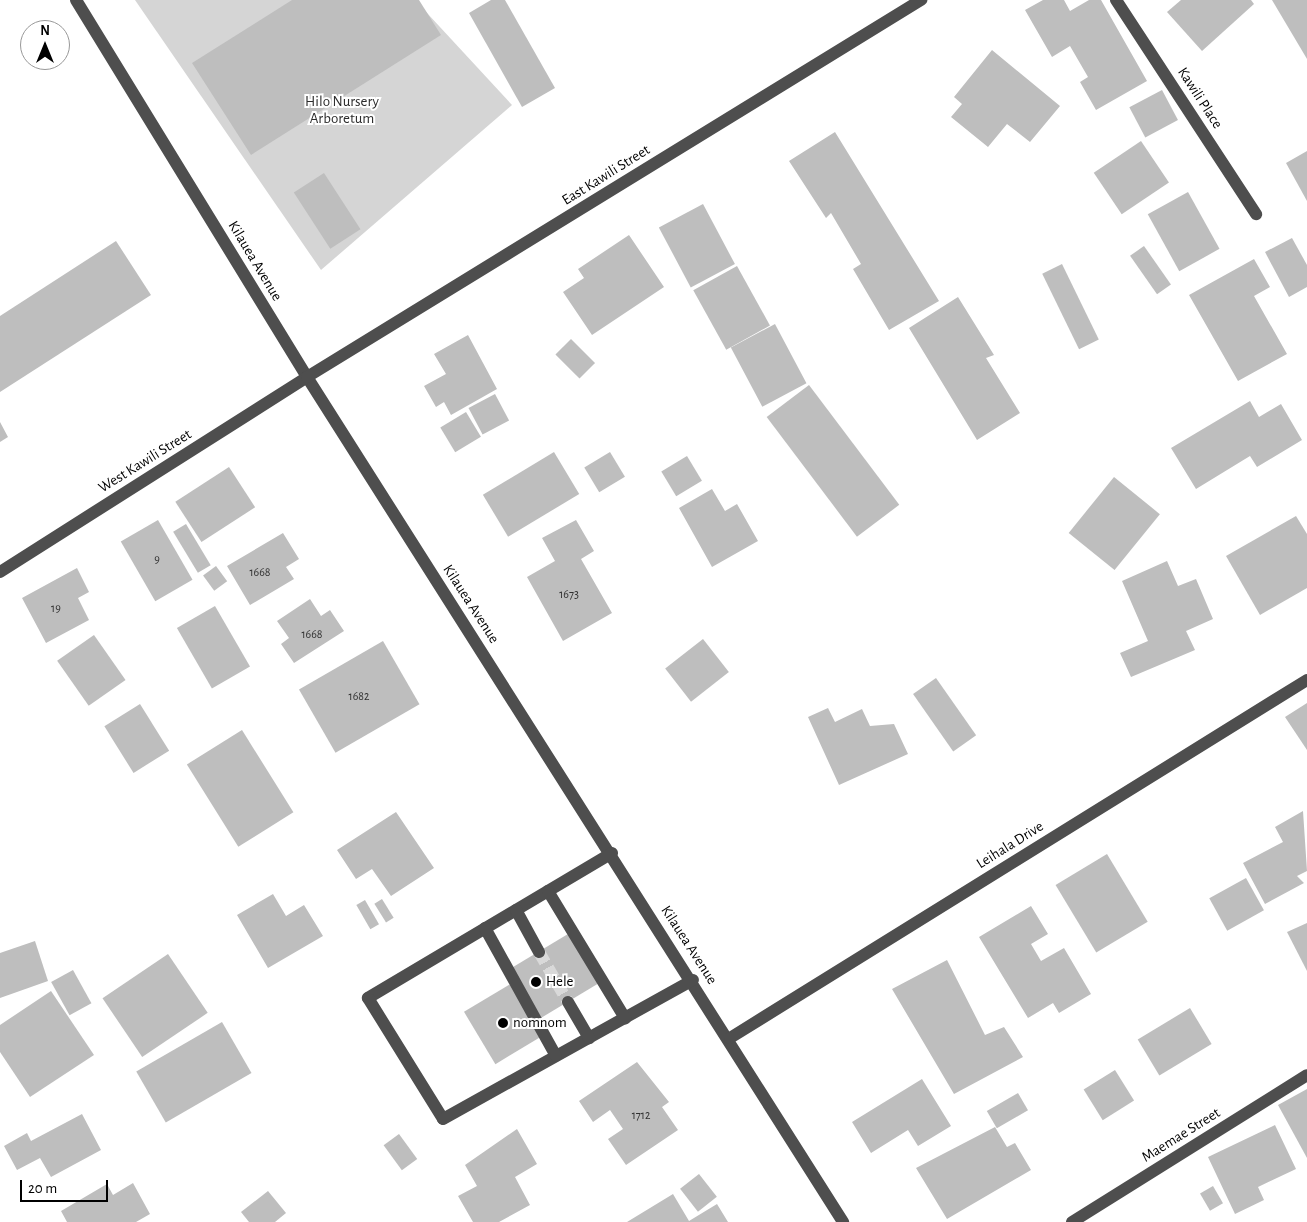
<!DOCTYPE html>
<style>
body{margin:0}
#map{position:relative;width:1307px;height:1222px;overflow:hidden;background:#fff;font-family:"Alegreya Sans",sans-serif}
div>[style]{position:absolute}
.green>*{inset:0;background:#d5d5d5}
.building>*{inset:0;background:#bebebe;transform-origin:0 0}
.minor-tunnel>*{height:12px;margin-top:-6px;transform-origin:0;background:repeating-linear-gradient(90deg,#d9d9d9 0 12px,transparent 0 18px)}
.minor>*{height:12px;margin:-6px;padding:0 6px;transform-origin:6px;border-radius:6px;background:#4e4e4e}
.dots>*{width:14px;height:14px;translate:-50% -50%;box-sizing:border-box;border:2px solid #fff;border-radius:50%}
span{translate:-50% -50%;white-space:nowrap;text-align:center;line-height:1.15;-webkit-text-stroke:4px #fff;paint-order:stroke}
.number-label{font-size:12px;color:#303030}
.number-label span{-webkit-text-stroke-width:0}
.street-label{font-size:15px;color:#000}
.park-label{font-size:15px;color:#2c2c2c}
.poi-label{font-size:15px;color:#000}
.left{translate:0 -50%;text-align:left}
.north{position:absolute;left:20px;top:20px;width:50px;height:50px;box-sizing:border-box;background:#fff;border:1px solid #999;border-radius:50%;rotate:0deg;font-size:14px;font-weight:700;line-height:20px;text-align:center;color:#000}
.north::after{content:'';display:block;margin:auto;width:18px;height:22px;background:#000;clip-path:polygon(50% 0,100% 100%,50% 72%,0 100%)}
.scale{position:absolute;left:20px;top:1180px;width:88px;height:22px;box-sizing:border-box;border:2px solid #000;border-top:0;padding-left:6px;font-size:15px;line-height:18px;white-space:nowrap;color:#000;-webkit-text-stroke:4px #fff;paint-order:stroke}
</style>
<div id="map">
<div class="green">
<i style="clip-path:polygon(135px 0,415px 0,512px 105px,321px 270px)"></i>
</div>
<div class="building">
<i style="clip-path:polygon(292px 0,419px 0,441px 35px,251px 155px,192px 63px)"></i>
<i style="clip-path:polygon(491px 0,505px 0,555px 88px,522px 107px,469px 13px)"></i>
<i style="clip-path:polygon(1043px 0,1064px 0,1070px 11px,1089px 0,1101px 0,1147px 81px,1096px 110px,1080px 82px,1088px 77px,1070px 46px,1052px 57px,1025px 10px)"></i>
<i style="clip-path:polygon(1181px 0,1251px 0,1254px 4px,1202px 51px,1167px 12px)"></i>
<i style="clip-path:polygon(1272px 0,1307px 0,1307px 59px)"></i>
<i style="clip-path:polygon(992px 50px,1060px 106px,1030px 142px,1007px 124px,988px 147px,951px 117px,962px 104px,954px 97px)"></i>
<i style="left:1162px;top:90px;width:34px;height:37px;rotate:62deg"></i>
<i style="clip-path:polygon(835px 132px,939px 301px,889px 330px,853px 269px,861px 264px,831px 213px,826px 218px,789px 161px)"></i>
<i style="left:1141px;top:141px;width:50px;height:57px;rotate:56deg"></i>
<i style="clip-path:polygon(1307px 151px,1307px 201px,1286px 163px)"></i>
<i style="left:324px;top:173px;width:67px;height:36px;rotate:57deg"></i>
<i style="left:1188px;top:192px;width:65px;height:46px;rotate:61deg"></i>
<i style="left:703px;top:204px;width:68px;height:50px;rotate:62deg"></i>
<i style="clip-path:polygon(629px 235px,664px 287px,592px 335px,563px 292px,584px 278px,578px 269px)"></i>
<i style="clip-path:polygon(1292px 238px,1307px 265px,1307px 287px,1289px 297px,1265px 252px)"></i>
<i style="clip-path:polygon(116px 241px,151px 295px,0 392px,0 316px)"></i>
<i style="left:1144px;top:246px;width:47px;height:17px;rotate:55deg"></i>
<i style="clip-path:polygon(1254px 259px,1270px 287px,1254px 296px,1287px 354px,1238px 381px,1189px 295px)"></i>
<i style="left:1062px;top:264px;width:84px;height:22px;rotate:64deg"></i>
<i style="left:737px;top:266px;width:68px;height:50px;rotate:61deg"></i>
<i style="clip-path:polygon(958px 297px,994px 355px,986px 358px,1020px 413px,977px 440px,909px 328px)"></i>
<i style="left:775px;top:324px;width:67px;height:50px;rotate:62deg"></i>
<i style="clip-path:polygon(468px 335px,497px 389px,451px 415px,444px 402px,436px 407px,424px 386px,446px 374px,434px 354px)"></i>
<i style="left:571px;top:339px;width:34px;height:22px;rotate:45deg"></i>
<i style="left:809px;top:385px;width:150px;height:53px;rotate:53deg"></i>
<i style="left:495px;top:394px;width:30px;height:30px;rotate:62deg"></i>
<i style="clip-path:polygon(1250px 401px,1259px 417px,1281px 404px,1302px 440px,1257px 467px,1250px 456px,1196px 489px,1171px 448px)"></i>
<i style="left:466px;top:412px;width:29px;height:30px;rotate:59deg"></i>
<i style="clip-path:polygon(0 422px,8px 437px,0 442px)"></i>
<i style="left:554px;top:452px;width:49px;height:83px;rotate:59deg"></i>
<i style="left:610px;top:452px;width:29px;height:30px;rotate:59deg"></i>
<i style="left:687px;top:456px;width:29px;height:30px;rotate:59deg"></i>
<i style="left:229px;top:467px;width:48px;height:64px;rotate:57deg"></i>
<i style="left:1114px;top:477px;width:59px;height:72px;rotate:39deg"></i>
<i style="clip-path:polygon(712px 489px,725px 511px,737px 504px,758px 541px,712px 567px,679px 508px)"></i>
<i style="clip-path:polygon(1296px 516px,1307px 534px,1307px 588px,1260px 615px,1226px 556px)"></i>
<i style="left:158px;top:520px;width:69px;height:43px;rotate:60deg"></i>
<i style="clip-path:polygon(576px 520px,594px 551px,581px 559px,612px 613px,563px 641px,527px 577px,555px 561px,542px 538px)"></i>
<i style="left:186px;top:524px;width:48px;height:15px;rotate:59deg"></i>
<i style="clip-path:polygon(283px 533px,299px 559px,286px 567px,294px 579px,250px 605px,227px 566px)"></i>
<i style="clip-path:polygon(1167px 561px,1178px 586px,1196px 579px,1213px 619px,1186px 631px,1195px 650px,1131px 677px,1120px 653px,1148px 641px,1122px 581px)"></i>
<i style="left:216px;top:566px;width:19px;height:16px;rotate:54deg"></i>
<i style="clip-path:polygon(77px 568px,89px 592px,78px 598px,89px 620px,46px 643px,22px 598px)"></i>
<i style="clip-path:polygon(310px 599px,321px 616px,330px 610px,344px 631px,294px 663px,281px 644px,289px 638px,277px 621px)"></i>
<i style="left:215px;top:606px;width:70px;height:44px;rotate:60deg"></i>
<i style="left:94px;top:635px;width:55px;height:45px;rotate:55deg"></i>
<i style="left:703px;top:639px;width:42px;height:48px;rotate:52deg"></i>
<i style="left:383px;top:641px;width:73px;height:97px;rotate:60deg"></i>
<i style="left:936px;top:678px;width:70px;height:28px;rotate:55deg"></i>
<i style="clip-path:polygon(1307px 703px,1307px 750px,1285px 717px)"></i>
<i style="left:140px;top:704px;width:55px;height:42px;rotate:58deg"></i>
<i style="clip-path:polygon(828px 708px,835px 722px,862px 709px,870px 726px,894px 724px,908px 754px,839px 785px,808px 717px)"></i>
<i style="left:242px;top:730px;width:97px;height:65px;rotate:58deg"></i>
<i style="clip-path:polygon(1303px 811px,1307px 871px,1297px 876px,1304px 883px,1265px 904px,1243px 863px,1283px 842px,1275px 827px)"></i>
<i style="clip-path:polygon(396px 812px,434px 868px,391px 896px,372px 869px,356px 879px,337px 850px)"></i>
<i style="left:1107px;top:854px;width:79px;height:60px;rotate:59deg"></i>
<i style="left:1246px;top:878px;width:37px;height:42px;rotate:61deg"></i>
<i style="clip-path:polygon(273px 894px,286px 916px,304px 905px,323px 936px,268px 968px,237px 915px)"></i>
<i style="left:382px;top:899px;width:22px;height:9px;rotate:58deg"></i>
<i style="left:365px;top:900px;width:28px;height:10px;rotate:60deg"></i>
<i style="clip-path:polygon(1031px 906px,1048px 934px,1031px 944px,1041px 961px,1064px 948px,1091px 994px,1059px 1013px,1053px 1003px,1028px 1018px,979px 937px)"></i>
<i style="clip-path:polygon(1307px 923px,1307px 971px,1287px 932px)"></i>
<i style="left:568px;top:934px;width:58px;height:66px;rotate:59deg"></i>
<i style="clip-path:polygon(35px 941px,48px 981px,0 998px,0 953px)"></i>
<i style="left:168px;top:954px;width:71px;height:79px;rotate:56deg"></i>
<i style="clip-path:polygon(947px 960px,985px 1035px,1004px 1027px,1023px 1057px,954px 1094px,892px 989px)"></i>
<i style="left:73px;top:970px;width:38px;height:25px;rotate:61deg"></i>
<i style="left:512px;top:983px;width:61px;height:56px;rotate:59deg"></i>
<i style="clip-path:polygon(51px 991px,94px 1055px,30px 1097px,0 1052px,0 1025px)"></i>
<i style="left:1190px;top:1008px;width:42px;height:61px;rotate:59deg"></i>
<i style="left:222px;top:1022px;width:59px;height:99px;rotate:60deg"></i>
<i style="clip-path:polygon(637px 1062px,669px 1102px,662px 1107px,678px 1130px,626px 1165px,608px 1139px,623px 1129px,610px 1110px,593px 1122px,579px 1101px)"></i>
<i style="left:1115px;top:1070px;width:36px;height:37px;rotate:58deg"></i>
<i style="clip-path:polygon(922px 1079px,951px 1126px,918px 1146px,908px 1130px,871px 1153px,852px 1122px)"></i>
<i style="clip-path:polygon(1307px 1089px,1307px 1158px,1278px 1105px)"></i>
<i style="left:1018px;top:1093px;width:20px;height:36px;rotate:60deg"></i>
<i style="clip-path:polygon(82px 1114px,101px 1150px,51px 1177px,40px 1158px,17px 1170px,4px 1146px,27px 1133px,31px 1141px)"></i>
<i style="clip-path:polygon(1275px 1125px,1296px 1169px,1258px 1187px,1264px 1200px,1235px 1214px,1208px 1157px)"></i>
<i style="clip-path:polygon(995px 1127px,1007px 1147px,1015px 1143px,1031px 1170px,947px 1219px,916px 1168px)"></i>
<i style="clip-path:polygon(517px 1129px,537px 1164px,515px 1177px,530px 1205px,499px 1222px,473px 1222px,458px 1196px,477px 1186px,465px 1165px)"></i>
<i style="left:399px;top:1134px;width:31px;height:19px;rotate:54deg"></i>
<i style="left:699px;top:1174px;width:29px;height:24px;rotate:52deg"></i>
<i style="clip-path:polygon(133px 1183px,150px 1214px,136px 1222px,67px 1222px,61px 1211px,107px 1184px,113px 1195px)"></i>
<i style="left:1213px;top:1186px;width:20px;height:15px;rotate:60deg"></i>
<i style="clip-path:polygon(268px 1191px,286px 1213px,275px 1222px,249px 1222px,241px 1212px)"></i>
<i style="clip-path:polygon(673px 1194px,689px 1221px,717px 1204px,728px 1222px,627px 1222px)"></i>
</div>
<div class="minor-tunnel">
<i style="left:539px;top:952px;width:58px;rotate:59.9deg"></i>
</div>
<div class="minor">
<i style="left:76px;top:0;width:442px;rotate:58.5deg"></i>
<i style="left:307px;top:377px;width:1001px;rotate:57.61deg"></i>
<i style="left:1116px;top:0;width:256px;rotate:56.8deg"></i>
<i style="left:0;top:572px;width:364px;rotate:-32.4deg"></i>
<i style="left:307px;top:377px;width:721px;rotate:-31.55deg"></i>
<i style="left:612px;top:853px;width:284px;rotate:149.3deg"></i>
<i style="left:368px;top:998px;width:142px;rotate:58.2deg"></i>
<i style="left:443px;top:1119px;width:286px;rotate:-29.1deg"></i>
<i style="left:548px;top:891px;width:149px;rotate:58.8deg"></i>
<i style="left:516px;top:910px;width:48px;rotate:61.3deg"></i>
<i style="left:485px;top:928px;width:146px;rotate:61deg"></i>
<i style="left:568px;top:1002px;width:42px;rotate:59.7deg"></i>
<i style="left:730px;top:1038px;width:679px;rotate:-31.82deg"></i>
<i style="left:1072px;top:1222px;width:277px;rotate:-32deg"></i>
</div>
<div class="dots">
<i style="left:536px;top:982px;background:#000"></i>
<i style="left:503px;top:1023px;background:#000"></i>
</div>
<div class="number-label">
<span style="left:157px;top:560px">9</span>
<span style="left:260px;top:573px">1668</span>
<span style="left:569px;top:595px">1673</span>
<span style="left:56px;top:609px">19</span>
<span style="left:312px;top:635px">1668</span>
<span style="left:359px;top:697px">1682</span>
<span style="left:641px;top:1116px">1712</span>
</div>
<div class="street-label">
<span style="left:1200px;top:98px;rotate:57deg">Kawili Place</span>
<span style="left:606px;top:175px;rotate:-32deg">East Kawili Street</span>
<span style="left:255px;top:261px;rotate:59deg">Kilauea Avenue</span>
<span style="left:145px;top:461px;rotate:-32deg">West Kawili Street</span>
<span style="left:471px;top:604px;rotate:57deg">Kilauea Avenue</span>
<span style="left:1010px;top:845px;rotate:-32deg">Leihala Drive</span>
<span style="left:689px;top:945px;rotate:57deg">Kilauea Avenue</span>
<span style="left:1181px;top:1135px;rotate:-32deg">Maemae Street</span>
</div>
<div class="park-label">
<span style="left:342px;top:110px">Hilo Nursery<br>Arboretum</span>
</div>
<div class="poi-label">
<span class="left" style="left:546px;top:982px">Hele</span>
<span class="left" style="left:513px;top:1023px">nomnom</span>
</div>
<div class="north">N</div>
<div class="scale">20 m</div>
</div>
